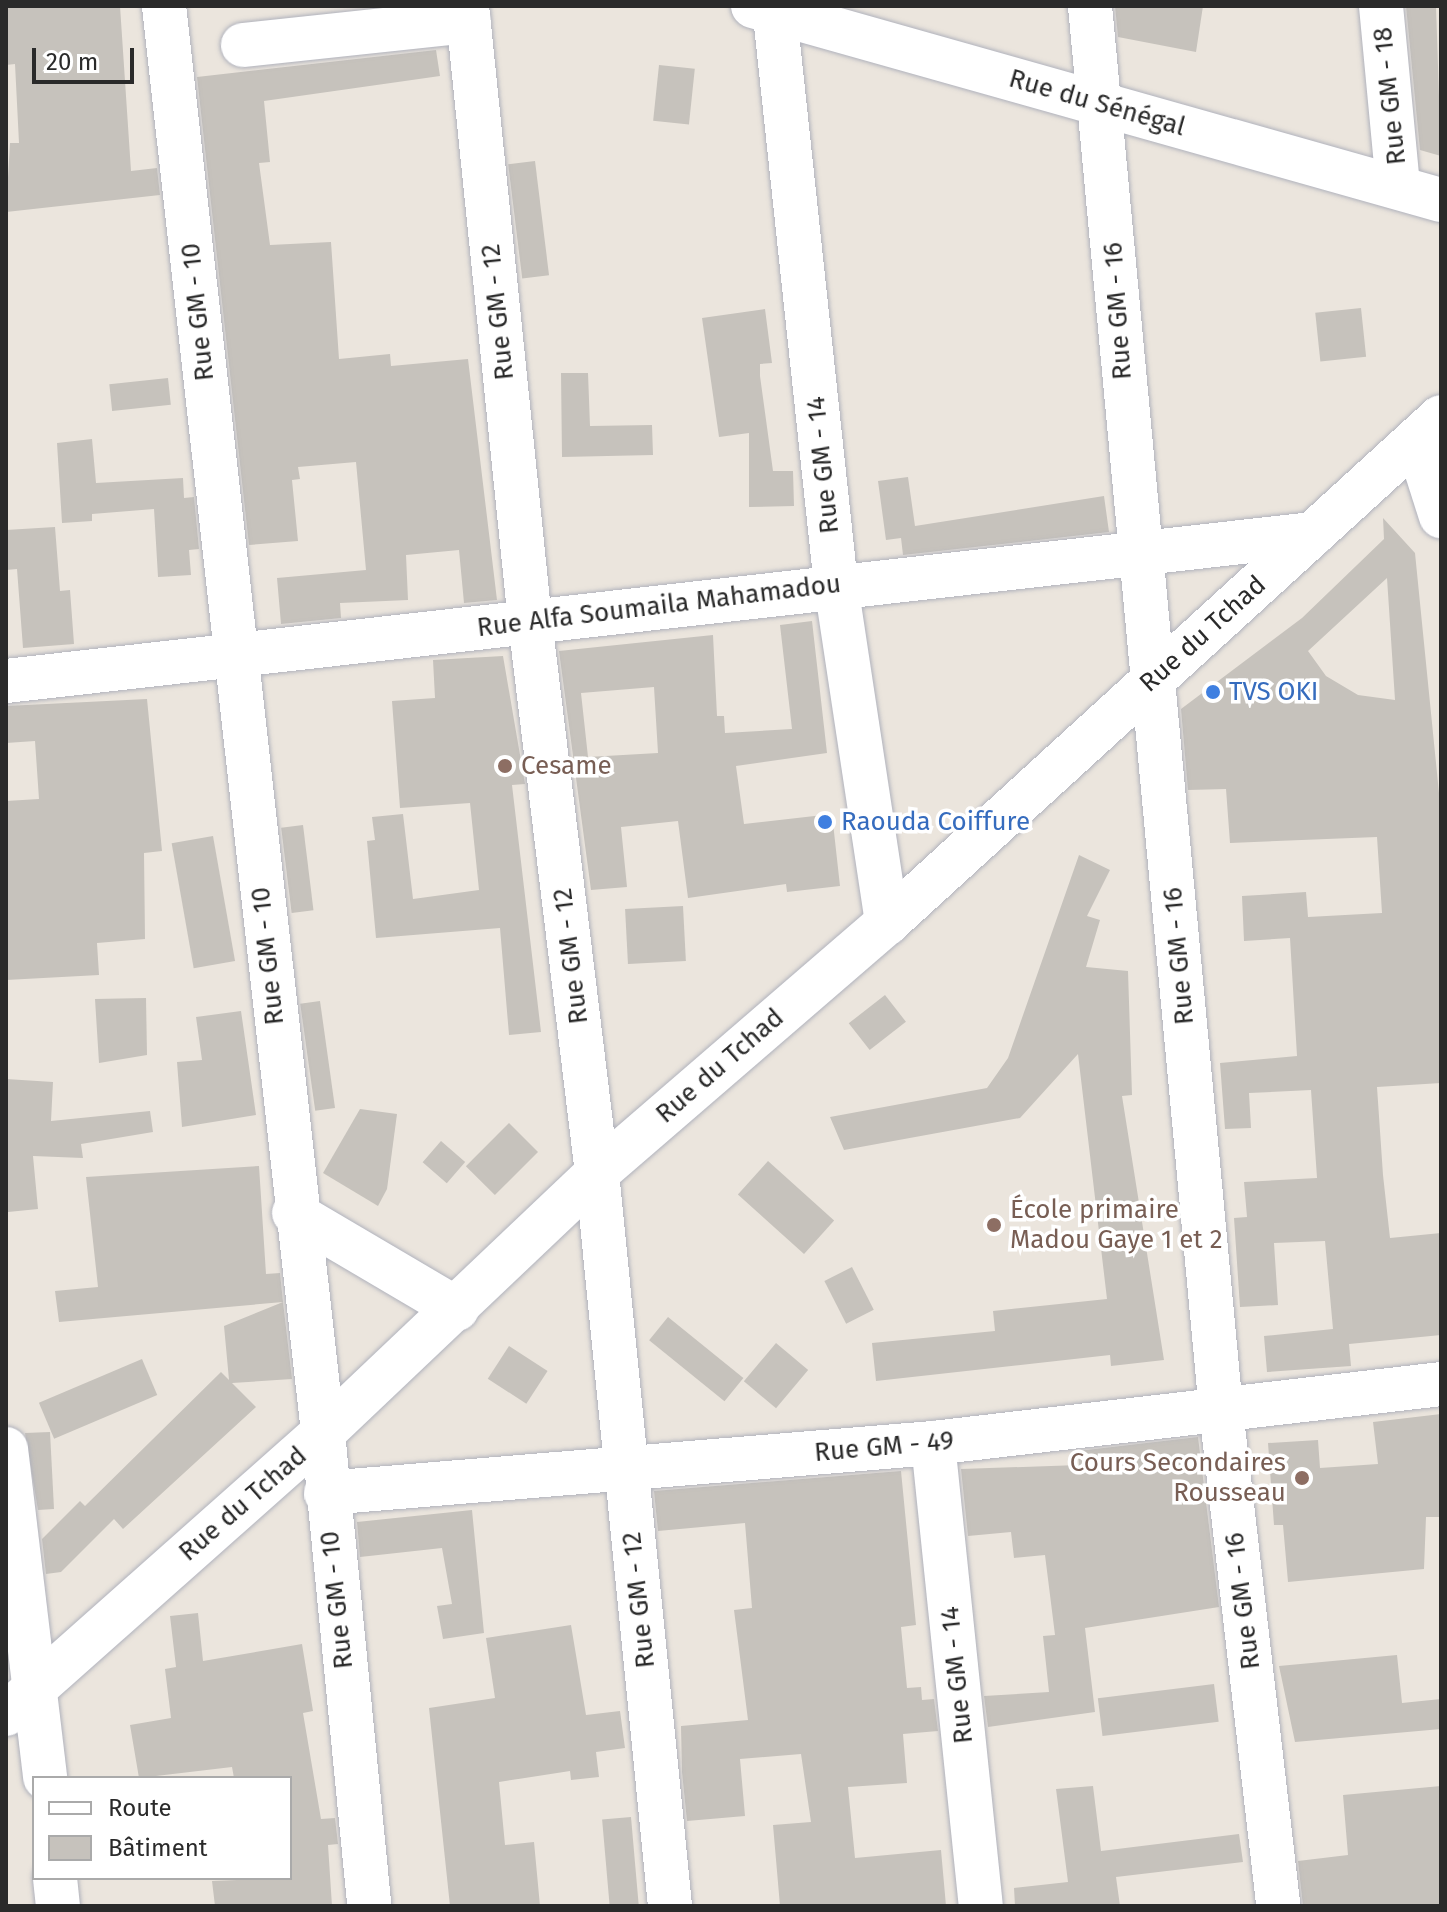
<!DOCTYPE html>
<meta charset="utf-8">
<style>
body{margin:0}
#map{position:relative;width:1447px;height:1912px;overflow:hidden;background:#ebe5dd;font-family:"Fira Sans",sans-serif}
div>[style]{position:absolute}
.building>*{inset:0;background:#c6c2bc;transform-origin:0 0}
.roads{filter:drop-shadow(0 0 2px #b0b2bc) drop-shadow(0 0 2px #b0b2bc)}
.minor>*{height:44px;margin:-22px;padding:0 22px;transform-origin:22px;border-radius:22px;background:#fff}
.dots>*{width:22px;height:22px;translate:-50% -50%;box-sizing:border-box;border:4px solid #fff;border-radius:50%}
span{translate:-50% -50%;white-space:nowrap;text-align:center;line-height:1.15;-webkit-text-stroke:7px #fff;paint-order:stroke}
.street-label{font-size:26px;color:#2a2a2a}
.shop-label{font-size:26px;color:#366cbe}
.left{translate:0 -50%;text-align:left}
.education-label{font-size:26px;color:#785e54}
.right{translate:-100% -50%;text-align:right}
.frame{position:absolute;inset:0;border:8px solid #2a2a2a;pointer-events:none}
.legend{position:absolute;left:32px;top:1776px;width:260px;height:104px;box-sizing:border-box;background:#fff;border:2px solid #aaa;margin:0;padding:10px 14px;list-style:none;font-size:24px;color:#2a2a2a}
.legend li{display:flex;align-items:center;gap:16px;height:40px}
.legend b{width:40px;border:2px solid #aaa}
.scale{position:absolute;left:32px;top:48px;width:102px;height:36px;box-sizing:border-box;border:4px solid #2a2a2a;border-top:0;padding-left:10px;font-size:24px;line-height:28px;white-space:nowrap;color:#2a2a2a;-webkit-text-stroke:6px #fff;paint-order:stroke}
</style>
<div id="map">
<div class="building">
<i style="clip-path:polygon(6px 6px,120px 6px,131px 171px,157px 168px,160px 195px,6px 212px,10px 143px,19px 143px,15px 64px,6px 65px)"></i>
<i style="clip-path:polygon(1115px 6px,1203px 6px,1196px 52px,1118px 37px)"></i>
<i style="clip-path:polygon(1406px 6px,1436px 6px,1441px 156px,1420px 150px)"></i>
<i style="clip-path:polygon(436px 50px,440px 76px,264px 101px,270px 162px,259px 163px,270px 245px,331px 242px,339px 359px,390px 354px,391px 366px,468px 359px,497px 600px,464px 603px,459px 550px,406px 555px,408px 600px,340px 603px,341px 618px,281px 624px,277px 578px,366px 570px,356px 462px,298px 467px,300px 479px,292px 480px,298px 541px,249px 545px,197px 77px)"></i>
<i style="left:659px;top:65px;width:36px;height:56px;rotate:6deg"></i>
<i style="left:535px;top:161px;width:115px;height:27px;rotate:83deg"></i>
<i style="left:1361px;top:308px;width:49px;height:46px;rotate:84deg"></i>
<i style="clip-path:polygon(765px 309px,772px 363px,760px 364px,760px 376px,773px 471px,793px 471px,794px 506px,749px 507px,749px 433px,719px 437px,702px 318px)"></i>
<i style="clip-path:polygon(561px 373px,588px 373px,590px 426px,652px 425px,653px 455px,562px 457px)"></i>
<i style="left:168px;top:378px;width:27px;height:59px;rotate:84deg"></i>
<i style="clip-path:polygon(92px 439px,96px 483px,183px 478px,184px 498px,194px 497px,199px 549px,189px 550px,191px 575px,158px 577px,154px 509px,92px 514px,92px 521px,62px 523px,57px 443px)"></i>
<i style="clip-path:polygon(908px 477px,915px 526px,1104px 496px,1109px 532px,903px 555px,901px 538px,886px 540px,878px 481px)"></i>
<i style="clip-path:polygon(evenodd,1383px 518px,1415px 553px,1441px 813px,1441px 1083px,1377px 1087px,1383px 1175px,1390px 1238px,1441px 1233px,1441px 1335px,1349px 1344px,1351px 1366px,1267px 1372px,1264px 1336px,1333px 1329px,1325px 1241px,1274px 1243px,1278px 1305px,1240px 1307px,1234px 1218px,1247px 1217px,1244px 1182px,1317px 1178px,1311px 1090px,1249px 1093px,1251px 1128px,1225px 1129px,1220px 1063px,1297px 1056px,1290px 938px,1244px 941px,1242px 896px,1306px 892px,1308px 917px,1382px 913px,1377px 837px,1230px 843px,1226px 789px,1188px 790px,1181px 709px,1302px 618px,1384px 539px,1383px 518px,1387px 578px,1395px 700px,1358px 695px,1326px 676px,1308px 651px,1387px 578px)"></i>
<i style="clip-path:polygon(55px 527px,60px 591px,70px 590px,74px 644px,23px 648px,17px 569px,6px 570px,6px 530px)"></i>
<i style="clip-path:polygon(evenodd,812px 621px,827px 753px,736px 766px,744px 824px,832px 814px,840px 886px,787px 892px,786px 884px,688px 898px,678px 821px,621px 827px,627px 887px,591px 890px,559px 651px,713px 635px,717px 716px,724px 716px,725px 733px,792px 729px,780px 625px,812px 621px,654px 687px,658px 753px,588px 757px,581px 693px,654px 687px)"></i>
<i style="clip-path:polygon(503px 656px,525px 784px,512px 785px,541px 1032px,509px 1035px,500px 928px,376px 938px,367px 841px,375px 840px,372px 817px,403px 814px,413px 899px,479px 890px,470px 803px,400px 808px,392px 701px,435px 698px,433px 660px)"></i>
<i style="clip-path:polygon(147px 699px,162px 851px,144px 853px,145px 939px,97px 943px,99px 975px,6px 980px,6px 801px,39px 799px,35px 741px,6px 743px,6px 706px)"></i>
<i style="left:303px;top:825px;width:86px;height:22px;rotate:83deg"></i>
<i style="left:213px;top:836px;width:127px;height:42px;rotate:80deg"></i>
<i style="clip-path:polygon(1079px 855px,1110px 870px,1087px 916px,1100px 920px,1086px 967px,1128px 971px,1132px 1095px,1122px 1096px,1164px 1360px,1111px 1366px,1110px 1355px,876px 1381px,872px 1343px,995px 1331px,993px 1311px,1107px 1299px,1078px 1054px,1020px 1118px,844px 1150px,830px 1117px,987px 1088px,1008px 1058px)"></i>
<i style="left:683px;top:906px;width:55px;height:58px;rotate:87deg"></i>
<i style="left:885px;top:995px;width:34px;height:46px;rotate:52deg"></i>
<i style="clip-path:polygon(146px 998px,147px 1055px,99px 1063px,95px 999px)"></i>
<i style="left:320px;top:1001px;width:108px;height:20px;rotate:82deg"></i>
<i style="clip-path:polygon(241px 1011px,256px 1115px,182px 1127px,177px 1062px,202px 1060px,196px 1017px)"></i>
<i style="clip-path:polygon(6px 1079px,53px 1082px,51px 1121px,150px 1111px,153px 1132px,81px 1144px,83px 1158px,33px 1156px,38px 1209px,8px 1212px)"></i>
<i style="clip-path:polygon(360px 1109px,397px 1114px,387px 1189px,378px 1206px,323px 1173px)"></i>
<i style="left:509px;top:1123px;width:41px;height:61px;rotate:45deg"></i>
<i style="left:441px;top:1141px;width:32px;height:28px;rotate:41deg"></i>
<i style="left:768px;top:1161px;width:89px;height:45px;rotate:42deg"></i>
<i style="clip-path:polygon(259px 1166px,266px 1274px,280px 1273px,283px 1302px,59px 1322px,55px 1291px,98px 1287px,86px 1177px)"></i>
<i style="left:852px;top:1267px;width:48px;height:31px;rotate:63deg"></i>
<i style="clip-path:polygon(283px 1302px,292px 1379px,232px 1383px,256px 1407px,123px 1529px,114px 1519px,61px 1572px,46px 1574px,42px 1539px,80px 1501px,85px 1506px,221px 1372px,229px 1380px,224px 1326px)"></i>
<i style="left:668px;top:1317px;width:97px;height:30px;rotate:39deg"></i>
<i style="left:776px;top:1343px;width:42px;height:50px;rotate:40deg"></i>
<i style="left:509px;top:1346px;width:46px;height:39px;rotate:33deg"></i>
<i style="left:142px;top:1359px;width:39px;height:112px;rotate:67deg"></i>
<i style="clip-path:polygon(1441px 1414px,1441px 1517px,1426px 1517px,1424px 1569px,1288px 1582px,1283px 1525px,1274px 1525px,1268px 1443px,1318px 1440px,1320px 1468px,1378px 1464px,1373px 1422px)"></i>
<i style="clip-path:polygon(50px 1432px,54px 1509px,38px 1510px,25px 1433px)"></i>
<i style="clip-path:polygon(1198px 1437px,1219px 1607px,1085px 1628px,1095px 1712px,988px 1727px,984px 1696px,1049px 1692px,1043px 1636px,1055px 1635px,1045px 1555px,1014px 1558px,1011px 1532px,968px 1536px,961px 1469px,1079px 1465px,1078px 1451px)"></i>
<i style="clip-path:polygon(901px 1471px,916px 1625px,901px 1627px,907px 1688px,921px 1687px,922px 1700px,934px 1699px,938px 1731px,903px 1734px,907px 1783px,848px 1787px,855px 1858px,941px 1850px,946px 1906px,780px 1906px,773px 1825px,811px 1822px,801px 1754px,740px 1759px,745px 1816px,687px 1821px,682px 1772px,681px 1726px,748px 1720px,734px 1610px,752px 1608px,745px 1523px,658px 1531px,654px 1491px)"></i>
<i style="clip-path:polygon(472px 1510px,484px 1633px,443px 1639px,437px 1606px,452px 1604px,442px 1548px,360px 1557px,357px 1522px)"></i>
<i style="clip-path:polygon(198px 1613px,203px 1661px,302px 1644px,313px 1711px,303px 1713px,321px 1819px,335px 1818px,338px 1844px,328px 1845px,332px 1906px,215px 1906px,212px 1881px,290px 1878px,290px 1778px,234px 1778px,232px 1767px,139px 1778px,130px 1725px,171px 1718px,165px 1669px,176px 1667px,170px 1616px)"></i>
<i style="clip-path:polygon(571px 1625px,586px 1715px,620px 1711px,625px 1748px,596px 1752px,599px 1777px,571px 1780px,570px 1771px,499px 1782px,505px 1845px,534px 1842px,540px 1906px,450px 1906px,429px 1708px,495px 1698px,486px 1638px)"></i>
<i style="clip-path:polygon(1397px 1655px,1402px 1703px,1441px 1699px,1441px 1729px,1295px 1742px,1279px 1666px)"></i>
<i style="left:1214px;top:1684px;width:38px;height:117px;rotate:83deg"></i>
<i style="clip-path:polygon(1093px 1786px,1101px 1851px,1239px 1834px,1243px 1862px,1116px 1877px,1120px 1906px,1015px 1906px,1014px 1888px,1068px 1882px,1056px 1789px)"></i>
<i style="clip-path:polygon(1441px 1786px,1441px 1906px,1303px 1906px,1298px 1861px,1348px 1855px,1343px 1795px)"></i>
<i style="left:631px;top:1817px;width:89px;height:29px;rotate:85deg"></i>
</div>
<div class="roads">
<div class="minor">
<i style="left:164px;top:6px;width:1436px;rotate:83.64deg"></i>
<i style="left:323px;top:1433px;width:475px;rotate:84.4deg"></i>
<i style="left:467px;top:6px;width:618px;rotate:84.15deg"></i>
<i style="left:530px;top:621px;width:556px;rotate:83.08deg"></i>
<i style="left:597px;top:1173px;width:737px;rotate:84.31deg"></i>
<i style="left:753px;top:6px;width:715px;rotate:15.75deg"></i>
<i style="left:774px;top:6px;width:582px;rotate:83.89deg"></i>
<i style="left:836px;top:585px;width:342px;rotate:81.4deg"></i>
<i style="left:1090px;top:6px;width:1410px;rotate:84.67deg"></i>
<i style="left:1221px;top:1410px;width:499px;rotate:83.4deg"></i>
<i style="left:1381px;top:6px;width:181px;rotate:84.6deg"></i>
<i style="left:243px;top:45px;width:227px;rotate:-6.1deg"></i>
<i style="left:1417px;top:441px;width:79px;rotate:72.3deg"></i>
<i style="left:6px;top:681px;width:1315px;rotate:-6.42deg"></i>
<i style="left:294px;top:1213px;width:189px;rotate:30.5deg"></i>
<i style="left:933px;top:1443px;width:465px;rotate:84.1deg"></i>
<i style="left:6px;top:1449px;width:331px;rotate:83.2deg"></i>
<i style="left:326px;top:1493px;width:609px;rotate:-4.71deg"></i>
<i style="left:933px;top:1443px;width:511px;rotate:-6.62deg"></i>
<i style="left:6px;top:1714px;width:424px;rotate:-41.6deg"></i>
<i style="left:323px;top:1433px;width:378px;rotate:-43.5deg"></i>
<i style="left:597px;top:1173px;width:383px;rotate:-40.8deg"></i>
<i style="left:887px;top:923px;width:750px;rotate:-42.41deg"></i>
<i style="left:55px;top:1878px;width:28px;rotate:84deg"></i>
</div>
</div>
<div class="dots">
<i style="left:1213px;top:692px;background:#3f7fe0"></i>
<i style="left:505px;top:766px;background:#8d6e63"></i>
<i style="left:825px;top:822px;background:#3f7fe0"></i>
<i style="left:994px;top:1225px;background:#8d6e63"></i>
<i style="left:1302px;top:1478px;background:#8d6e63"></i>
</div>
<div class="street-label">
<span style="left:1390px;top:96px;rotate:-96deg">Rue GM - 18</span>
<span style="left:1097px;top:103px;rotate:16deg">Rue du Sénégal</span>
<span style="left:1118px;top:311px;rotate:-94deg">Rue GM - 16</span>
<span style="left:198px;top:312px;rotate:-96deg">Rue GM - 10</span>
<span style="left:498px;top:312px;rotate:-96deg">Rue GM - 12</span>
<span style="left:823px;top:465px;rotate:-96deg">Rue GM - 14</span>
<span style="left:659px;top:606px;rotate:-7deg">Rue Alfa Soumaila Mahamadou</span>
<span style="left:1203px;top:634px;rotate:-42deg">Rue du Tchad</span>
<span style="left:268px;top:956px;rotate:-96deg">Rue GM - 10</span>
<span style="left:571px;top:956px;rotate:-97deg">Rue GM - 12</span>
<span style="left:1179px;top:956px;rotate:-95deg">Rue GM - 16</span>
<span style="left:720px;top:1066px;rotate:-41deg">Rue du Tchad</span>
<span style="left:884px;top:1447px;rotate:-5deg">Rue GM - 49</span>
<span style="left:243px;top:1504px;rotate:-41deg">Rue du Tchad</span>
<span style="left:337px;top:1600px;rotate:-96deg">Rue GM - 10</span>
<span style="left:639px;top:1600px;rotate:-96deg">Rue GM - 12</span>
<span style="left:1243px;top:1601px;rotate:-97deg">Rue GM - 16</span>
<span style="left:957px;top:1675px;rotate:-96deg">Rue GM - 14</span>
</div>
<div class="shop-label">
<span class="left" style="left:1229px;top:692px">TVS OKI</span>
<span class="left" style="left:841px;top:822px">Raouda Coiffure</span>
</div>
<div class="education-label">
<span class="left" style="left:521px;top:766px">Cesame</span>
<span class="left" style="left:1010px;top:1225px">École primaire<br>Madou Gaye 1 et 2</span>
<span class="right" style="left:1286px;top:1478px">Cours Secondaires<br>Rousseau</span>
</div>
<div class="frame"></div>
<ul class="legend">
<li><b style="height:10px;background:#fff"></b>Route</li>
<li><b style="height:22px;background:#c6c2bc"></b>Bâtiment</li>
</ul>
<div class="scale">20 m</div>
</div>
